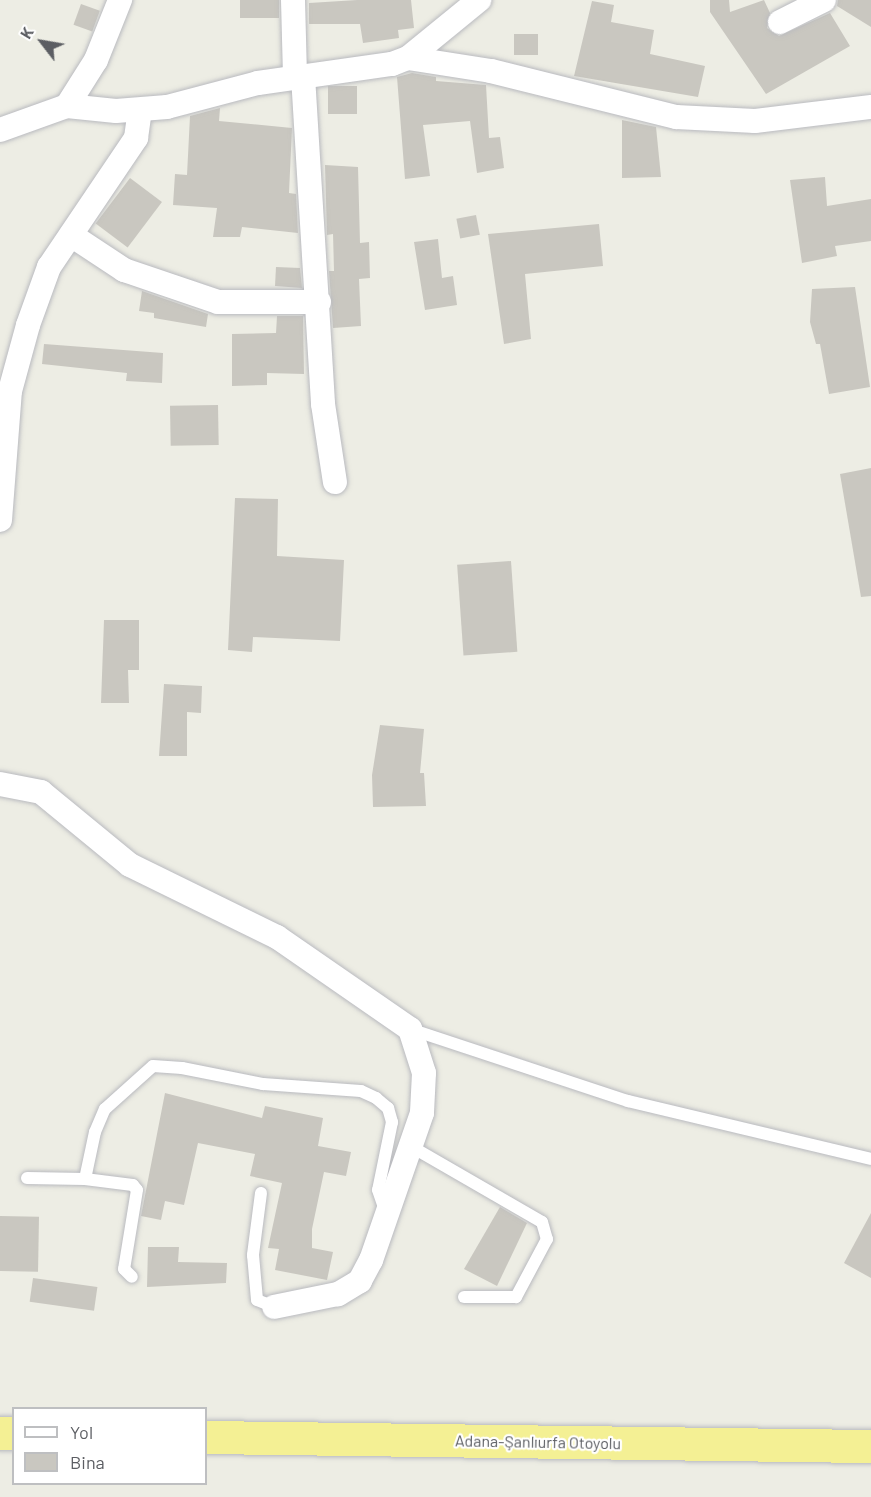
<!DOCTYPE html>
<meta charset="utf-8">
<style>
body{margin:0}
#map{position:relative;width:871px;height:1497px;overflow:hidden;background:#edede4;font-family:Barlow,sans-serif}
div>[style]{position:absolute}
.building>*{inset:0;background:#c9c7c0;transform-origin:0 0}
.roads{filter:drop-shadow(0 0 2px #b9babf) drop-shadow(0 0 2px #b9babf)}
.lane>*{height:12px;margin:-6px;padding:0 6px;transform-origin:6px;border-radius:6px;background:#fff}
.street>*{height:24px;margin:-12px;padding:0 12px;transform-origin:12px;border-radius:12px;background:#fff}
.highway>*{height:33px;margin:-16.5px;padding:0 16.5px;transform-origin:16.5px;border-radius:16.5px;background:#f4f094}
span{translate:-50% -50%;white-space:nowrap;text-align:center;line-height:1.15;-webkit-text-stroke:4.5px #fff;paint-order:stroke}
.street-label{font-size:16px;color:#5c5e63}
.legend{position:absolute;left:12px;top:1407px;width:195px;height:78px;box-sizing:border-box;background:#fff;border:2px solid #bebfc1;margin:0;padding:8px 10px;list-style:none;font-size:18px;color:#5c5e63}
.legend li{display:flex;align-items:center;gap:12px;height:30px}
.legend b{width:30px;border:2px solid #bebfc1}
.north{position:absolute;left:12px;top:12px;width:60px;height:60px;-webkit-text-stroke:4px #fff;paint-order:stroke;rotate:301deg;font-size:16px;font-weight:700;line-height:24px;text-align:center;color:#5c5e63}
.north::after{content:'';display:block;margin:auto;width:21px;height:27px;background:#5c5e63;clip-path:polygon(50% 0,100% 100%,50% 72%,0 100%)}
</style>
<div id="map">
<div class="building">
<i style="left:240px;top:0;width:39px;height:18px"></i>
<i style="clip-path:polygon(357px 0,411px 0,414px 28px,398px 30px,399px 38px,363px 43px,360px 24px,309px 24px,309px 3px)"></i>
<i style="clip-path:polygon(710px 0,729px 0,730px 12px,764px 0,770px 13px,767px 28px,779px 36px,830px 13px,850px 46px,766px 94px,710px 12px)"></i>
<i style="clip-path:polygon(838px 0,871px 0,871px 27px,837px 6px)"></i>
<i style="clip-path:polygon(592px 1px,614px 5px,611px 22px,654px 30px,650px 54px,705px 66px,698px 97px,574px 76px)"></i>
<i style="left:81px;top:4px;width:20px;height:22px;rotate:20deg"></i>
<i style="left:538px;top:34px;width:21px;height:24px;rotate:90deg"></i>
<i style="clip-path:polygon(412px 73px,436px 77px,436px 81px,486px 85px,489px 138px,500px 137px,504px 168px,477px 173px,470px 121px,423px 125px,430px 176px,405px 179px,397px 77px)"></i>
<i style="left:357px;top:86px;width:28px;height:29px;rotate:90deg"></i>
<i style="clip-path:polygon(220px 108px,219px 121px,292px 128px,289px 193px,296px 194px,298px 233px,242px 227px,240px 237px,213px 237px,217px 208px,173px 205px,175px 174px,187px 175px,190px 116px)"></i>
<i style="clip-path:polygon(622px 120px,656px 127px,661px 177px,622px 178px)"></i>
<i style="clip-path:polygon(325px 165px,358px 167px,360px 243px,369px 242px,370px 278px,359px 279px,361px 326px,333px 328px,329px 271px,334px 271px,333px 234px,327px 235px)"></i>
<i style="clip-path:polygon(825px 177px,827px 206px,871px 199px,871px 241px,835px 246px,837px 256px,802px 263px,790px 180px)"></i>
<i style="left:130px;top:178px;width:40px;height:57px;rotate:37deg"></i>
<i style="left:476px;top:215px;width:20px;height:20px;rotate:79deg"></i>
<i style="clip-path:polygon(599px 224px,603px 266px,525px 274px,531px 339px,504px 344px,488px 234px)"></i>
<i style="clip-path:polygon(438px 239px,442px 278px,453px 276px,457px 305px,425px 310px,414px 242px)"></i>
<i style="clip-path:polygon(276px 267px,300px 268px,302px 288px,275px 286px)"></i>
<i style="clip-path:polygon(855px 287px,870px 387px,829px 394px,820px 344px,816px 344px,810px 322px,812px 289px)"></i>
<i style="clip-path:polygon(142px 291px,208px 314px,206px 327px,154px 318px,154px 313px,139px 311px)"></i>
<i style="clip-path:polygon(277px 316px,303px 316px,304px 374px,267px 373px,267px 385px,232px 386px,232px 334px,276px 333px)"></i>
<i style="clip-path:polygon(44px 344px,163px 353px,162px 383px,126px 381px,127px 373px,42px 364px)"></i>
<i style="left:218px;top:405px;width:40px;height:48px;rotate:89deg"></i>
<i style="clip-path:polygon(871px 468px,871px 596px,861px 597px,840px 474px)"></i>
<i style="clip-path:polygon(235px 498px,278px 499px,277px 556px,344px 560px,340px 641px,253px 637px,252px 652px,228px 650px)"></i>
<i style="left:511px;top:561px;width:91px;height:54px;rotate:86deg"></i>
<i style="clip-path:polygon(104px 620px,139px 620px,139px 670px,128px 670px,129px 703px,101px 703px)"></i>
<i style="clip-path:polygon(164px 684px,202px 686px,201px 713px,187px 712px,187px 756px,159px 756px)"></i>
<i style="clip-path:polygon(380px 725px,424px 729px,420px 773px,424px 773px,426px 806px,373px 807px,372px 775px)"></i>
<i style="clip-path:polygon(165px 1093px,262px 1118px,265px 1106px,323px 1118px,318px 1146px,351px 1152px,346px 1176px,324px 1172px,312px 1229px,312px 1248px,333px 1252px,327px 1280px,275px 1270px,279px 1249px,268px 1248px,282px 1183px,250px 1176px,255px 1154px,198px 1143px,184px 1205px,165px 1201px,161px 1220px,141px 1216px)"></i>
<i style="clip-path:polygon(500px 1207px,527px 1223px,497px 1286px,464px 1269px)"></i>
<i style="clip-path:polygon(871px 1213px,871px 1278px,844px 1263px)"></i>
<i style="left:0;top:1216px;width:39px;height:55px;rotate:1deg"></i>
<i style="clip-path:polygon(148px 1247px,179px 1247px,178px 1262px,227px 1263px,226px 1283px,147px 1287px)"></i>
<i style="left:33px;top:1278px;width:65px;height:24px;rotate:8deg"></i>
</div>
<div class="roads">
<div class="lane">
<i style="left:410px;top:1029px;width:230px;rotate:18.3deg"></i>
<i style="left:628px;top:1101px;width:250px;rotate:13.4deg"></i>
<i style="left:412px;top:1147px;width:150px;rotate:30deg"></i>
<i style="left:542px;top:1222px;width:18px;rotate:74deg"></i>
<i style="left:547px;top:1239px;width:66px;rotate:118.1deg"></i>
<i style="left:516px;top:1297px;width:52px;rotate:180deg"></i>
<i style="left:27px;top:1178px;width:58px;rotate:1deg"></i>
<i style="left:85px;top:1179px;width:48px;rotate:-78deg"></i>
<i style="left:95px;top:1132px;width:25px;rotate:-67deg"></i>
<i style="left:105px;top:1109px;width:64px;rotate:-41.9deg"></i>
<i style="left:153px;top:1066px;width:29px;rotate:4deg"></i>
<i style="left:182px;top:1068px;width:83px;rotate:11.2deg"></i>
<i style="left:263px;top:1084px;width:98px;rotate:4.1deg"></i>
<i style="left:361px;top:1091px;width:17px;rotate:25deg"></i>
<i style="left:376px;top:1098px;width:16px;rotate:40deg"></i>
<i style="left:388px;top:1108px;width:15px;rotate:74deg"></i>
<i style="left:392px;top:1122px;width:69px;rotate:101.6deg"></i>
<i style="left:378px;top:1190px;width:21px;rotate:71deg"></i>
<i style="left:85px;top:1179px;width:48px;rotate:7.1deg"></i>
<i style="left:133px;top:1185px;width:6px;rotate:51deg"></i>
<i style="left:137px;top:1190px;width:80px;rotate:99.3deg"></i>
<i style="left:124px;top:1269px;width:11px;rotate:45deg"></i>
<i style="left:261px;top:1193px;width:63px;rotate:97.4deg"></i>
<i style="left:253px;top:1255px;width:45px;rotate:84.9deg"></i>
<i style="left:257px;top:1300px;width:18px;rotate:22deg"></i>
</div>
<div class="street">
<i style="left:293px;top:0;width:77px;rotate:88.5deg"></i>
<i style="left:780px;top:22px;width:49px;rotate:-26.6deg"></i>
<i style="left:408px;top:58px;width:92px;rotate:-39.2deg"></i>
<i style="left:303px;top:76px;width:329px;rotate:86.5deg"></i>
<i style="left:323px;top:404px;width:79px;rotate:81.3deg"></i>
<i style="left:67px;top:106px;width:54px;rotate:-57.8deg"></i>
<i style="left:96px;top:60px;width:65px;rotate:-68.2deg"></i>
<i style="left:0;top:130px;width:71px;rotate:-19.7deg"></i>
<i style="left:67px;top:106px;width:49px;rotate:5.8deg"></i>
<i style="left:116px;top:111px;width:51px;rotate:-4.5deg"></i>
<i style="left:167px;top:107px;width:94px;rotate:-14.8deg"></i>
<i style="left:258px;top:83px;width:135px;rotate:-8.1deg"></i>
<i style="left:392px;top:64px;width:17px;rotate:-21deg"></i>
<i style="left:408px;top:58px;width:84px;rotate:8.9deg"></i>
<i style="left:491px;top:71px;width:191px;rotate:14deg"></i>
<i style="left:676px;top:117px;width:79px;rotate:2.9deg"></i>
<i style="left:755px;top:121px;width:117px;rotate:-6.9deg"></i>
<i style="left:71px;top:235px;width:64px;rotate:33.4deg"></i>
<i style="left:124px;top:270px;width:99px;rotate:18.8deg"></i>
<i style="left:218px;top:302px;width:101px"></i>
<i style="left:0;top:520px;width:129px;rotate:-85.6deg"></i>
<i style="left:10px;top:391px;width:68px;rotate:-74.7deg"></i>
<i style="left:28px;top:325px;width:62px;rotate:-70.1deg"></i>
<i style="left:49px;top:267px;width:156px;rotate:-56deg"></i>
<i style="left:136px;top:138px;width:28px;rotate:-82deg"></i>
<i style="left:0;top:784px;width:42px;rotate:11deg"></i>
<i style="left:41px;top:792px;width:115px;rotate:39.4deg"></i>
<i style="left:130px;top:865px;width:164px;rotate:26.1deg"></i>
<i style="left:277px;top:937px;width:162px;rotate:34.7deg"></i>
<i style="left:410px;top:1029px;width:46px;rotate:72.3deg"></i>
<i style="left:424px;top:1073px;width:40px;rotate:92.9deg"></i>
<i style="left:422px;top:1113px;width:156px;rotate:109.1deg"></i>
<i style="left:371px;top:1260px;width:24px;rotate:118deg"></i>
<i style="left:360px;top:1281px;width:26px;rotate:149deg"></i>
<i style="left:338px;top:1294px;width:65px;rotate:168.5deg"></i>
</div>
<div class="highway">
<i style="left:0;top:1433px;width:14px"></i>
<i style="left:206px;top:1437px;width:665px;rotate:0.78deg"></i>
</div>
</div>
<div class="street-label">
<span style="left:538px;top:1442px;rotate:1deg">Adana-Şanlıurfa Otoyolu</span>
</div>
<ul class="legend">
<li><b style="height:8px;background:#fff"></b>Yol</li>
<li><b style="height:16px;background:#c9c7c0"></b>Bina</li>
</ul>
<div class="north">K</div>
</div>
